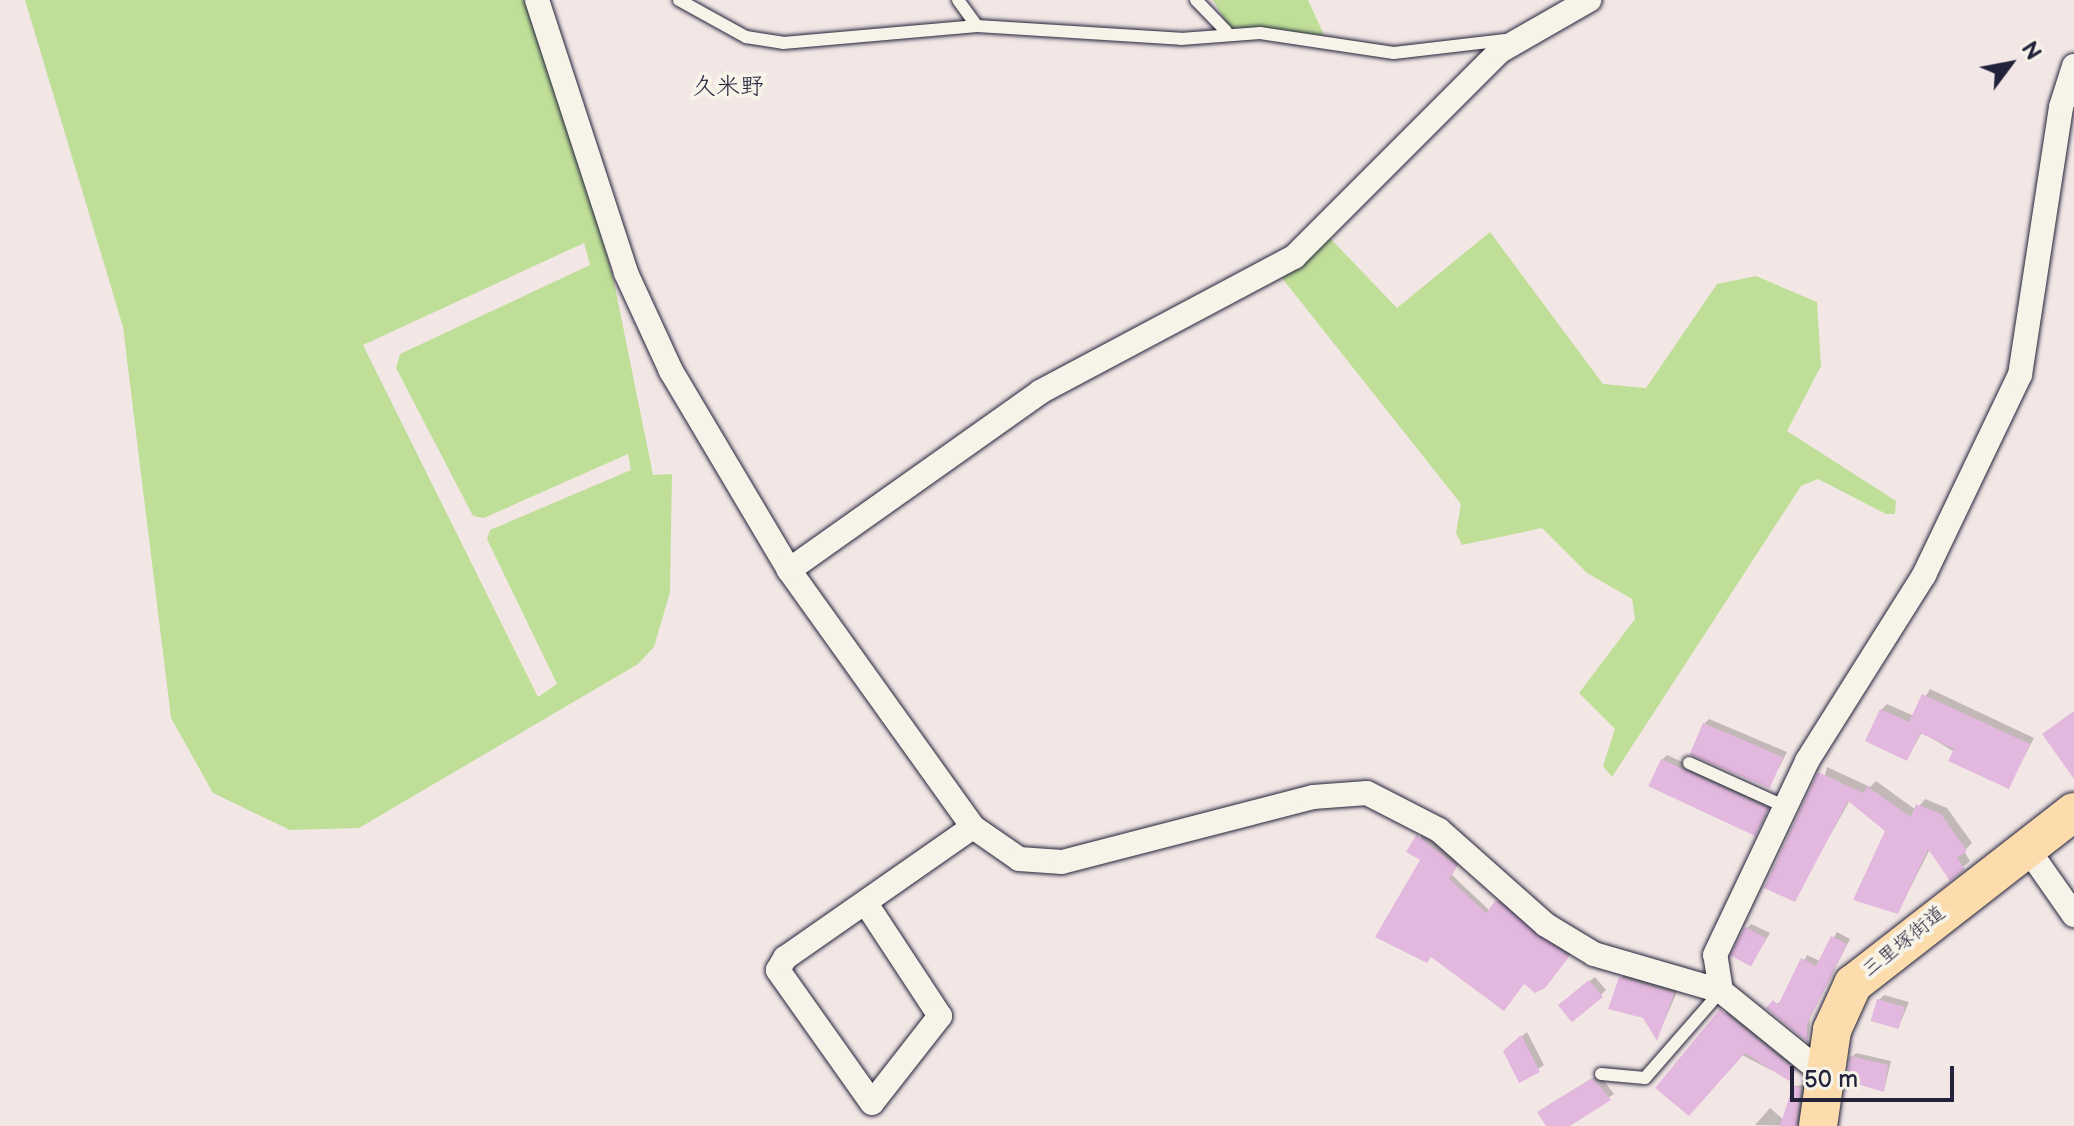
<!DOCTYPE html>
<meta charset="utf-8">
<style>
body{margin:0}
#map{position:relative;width:2074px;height:1126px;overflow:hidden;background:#f3e7e6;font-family:"Balsamiq Sans","Klee One",sans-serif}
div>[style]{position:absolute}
.green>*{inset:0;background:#bfdf98}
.shadow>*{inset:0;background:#0003}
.building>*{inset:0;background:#e3b8de;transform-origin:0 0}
.roads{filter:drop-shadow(0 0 2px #22223b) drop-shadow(0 0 2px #22223b)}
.service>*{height:12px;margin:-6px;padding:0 6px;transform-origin:6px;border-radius:6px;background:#f7f3e8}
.minor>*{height:24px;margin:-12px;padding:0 12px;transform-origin:12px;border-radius:12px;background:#f7f3e8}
.primary>*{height:38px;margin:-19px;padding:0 19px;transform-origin:19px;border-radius:19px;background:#fcdcac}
span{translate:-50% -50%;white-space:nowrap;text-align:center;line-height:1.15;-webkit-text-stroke:8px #f7f3e8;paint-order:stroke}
.street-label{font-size:20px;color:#22223b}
.quarter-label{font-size:24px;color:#22223b}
.north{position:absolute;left:1970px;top:24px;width:80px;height:80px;-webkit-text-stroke:6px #f7f3e8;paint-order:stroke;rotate:58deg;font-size:22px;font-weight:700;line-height:32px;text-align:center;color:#22223b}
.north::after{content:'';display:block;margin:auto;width:28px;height:36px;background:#22223b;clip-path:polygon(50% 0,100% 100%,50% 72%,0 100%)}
.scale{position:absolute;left:1790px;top:1066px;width:164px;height:36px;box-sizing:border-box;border:4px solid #22223b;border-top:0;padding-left:10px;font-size:24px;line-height:28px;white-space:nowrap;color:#22223b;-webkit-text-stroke:6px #f7f3e8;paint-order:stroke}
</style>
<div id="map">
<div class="green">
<i style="clip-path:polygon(evenodd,25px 0,524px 0,566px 114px,613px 277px,653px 475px,672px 474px,670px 592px,654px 647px,638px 664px,359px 828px,290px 830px,213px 793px,171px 718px,123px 327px,25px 0,584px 243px,590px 265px,400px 354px,396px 368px,473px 516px,484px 518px,628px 454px,631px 470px,490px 530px,487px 539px,557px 684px,538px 697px,363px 345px,584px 243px)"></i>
<i style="clip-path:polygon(1213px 0,1308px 0,1324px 35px,1230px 29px)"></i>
<i style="clip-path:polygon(1490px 232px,1603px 384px,1646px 388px,1717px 284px,1756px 276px,1817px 302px,1821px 366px,1787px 431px,1896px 501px,1895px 514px,1886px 514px,1818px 479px,1801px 486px,1612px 777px,1603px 766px,1615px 729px,1579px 693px,1635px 619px,1632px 599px,1587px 573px,1542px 528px,1462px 545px,1456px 533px,1461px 504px,1278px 273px,1328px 236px,1397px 308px)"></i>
</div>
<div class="shadow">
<i style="clip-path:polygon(1930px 689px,2034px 738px,2009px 786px,1922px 732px,1907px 759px,1881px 710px,1887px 704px,1914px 716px)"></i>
<i style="clip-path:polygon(1709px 719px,1787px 752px,1769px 787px,1704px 724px)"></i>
<i style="clip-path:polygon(1667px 755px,1771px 803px,1761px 825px,1756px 830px,1662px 760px)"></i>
<i style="clip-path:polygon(1827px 767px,1870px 787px,1876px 781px,1916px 810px,1925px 799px,1947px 808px,1972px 843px,1964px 851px,1970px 861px,1950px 878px,1930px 849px,1898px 912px,1856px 899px,1888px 830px,1850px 800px,1794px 900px)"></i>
<i style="clip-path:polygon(1421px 833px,1460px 861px,1452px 875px,1490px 911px,1501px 898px,1572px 952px,1548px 982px,1422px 860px)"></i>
<i style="clip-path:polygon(1751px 924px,1770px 933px,1752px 963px,1746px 929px)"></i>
<i style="clip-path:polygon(1837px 932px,1850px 939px,1810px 1018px,1808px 1039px,1769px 1008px,1782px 1001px,1807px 955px,1820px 961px)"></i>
<i style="clip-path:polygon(1629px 970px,1680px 985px,1657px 1038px,1621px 978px)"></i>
<i style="clip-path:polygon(1595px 977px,1606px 990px,1601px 995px,1566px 1000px)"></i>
<i style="clip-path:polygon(1884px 995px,1909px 1002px,1899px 1026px,1879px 1000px)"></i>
<i style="clip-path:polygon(1724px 1007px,1798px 1066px,1789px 1079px,1740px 1054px)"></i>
<i style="clip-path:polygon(1527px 1032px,1544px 1065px,1520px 1080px,1510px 1046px)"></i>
<i style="clip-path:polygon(1856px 1053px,1891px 1061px,1884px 1090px,1852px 1057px)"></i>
<i style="clip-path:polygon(1599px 1074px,1614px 1094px,1566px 1126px,1548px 1126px,1545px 1107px)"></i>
<i style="clip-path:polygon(1804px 1085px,1803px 1126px,1755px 1125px,1770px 1108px,1784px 1120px,1795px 1086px)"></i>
</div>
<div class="building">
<i style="clip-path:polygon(1922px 694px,2030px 744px,2009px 789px,1948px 761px,1954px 749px,1920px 733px,1907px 761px,1865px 741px,1880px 709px,1909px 722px)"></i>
<i style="clip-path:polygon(2074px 711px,2074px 779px,2042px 734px)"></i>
<i style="left:1703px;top:723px;width:87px;height:34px;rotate:23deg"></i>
<i style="left:1661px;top:759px;width:118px;height:30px;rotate:25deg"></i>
<i style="clip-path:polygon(1818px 772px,1863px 793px,1868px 787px,1911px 817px,1916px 804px,1941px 814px,1967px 851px,1957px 858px,1965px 869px,1950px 881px,1928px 849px,1898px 914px,1853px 900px,1885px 831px,1848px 801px,1795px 902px,1764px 888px)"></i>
<i style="clip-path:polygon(1416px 835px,1457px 866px,1449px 879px,1486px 913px,1496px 900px,1569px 957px,1545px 988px,1535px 993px,1524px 984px,1504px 1011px,1431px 957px,1427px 963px,1375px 937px,1420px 860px,1406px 852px)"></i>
<i style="left:1745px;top:927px;width:24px;height:32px;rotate:28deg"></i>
<i style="clip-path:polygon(1831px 936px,1847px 944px,1807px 1024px,1808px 1042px,1766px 1008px,1773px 1000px,1778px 1005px,1801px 958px,1816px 966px)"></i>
<i style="clip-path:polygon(1619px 977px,1674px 993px,1657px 1041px,1643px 1018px,1608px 1009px)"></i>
<i style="left:1589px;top:980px;width:22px;height:40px;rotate:51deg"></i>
<i style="left:1877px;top:999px;width:29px;height:23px;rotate:16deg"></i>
<i style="clip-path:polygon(1720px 1009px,1796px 1071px,1789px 1081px,1745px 1053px,1689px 1116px,1655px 1088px)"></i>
<i style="clip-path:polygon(1521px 1035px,1540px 1072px,1519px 1083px,1503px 1051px)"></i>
<i style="clip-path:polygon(1850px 1056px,1888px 1065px,1884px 1092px,1847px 1081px)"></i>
<i style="clip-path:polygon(1593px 1078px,1611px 1100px,1570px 1126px,1546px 1126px,1537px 1112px)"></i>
<i style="clip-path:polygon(1793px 1085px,1801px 1088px,1796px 1126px,1780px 1126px)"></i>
</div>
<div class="roads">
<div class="service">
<i style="left:679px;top:0;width:77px;rotate:28.9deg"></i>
<i style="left:746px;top:37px;width:37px;rotate:9deg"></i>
<i style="left:783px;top:43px;width:195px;rotate:-5deg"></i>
<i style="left:977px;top:26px;width:204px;rotate:3.6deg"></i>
<i style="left:1181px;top:39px;width:79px;rotate:-4.3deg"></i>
<i style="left:1260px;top:33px;width:135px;rotate:8.5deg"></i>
<i style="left:1394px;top:53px;width:112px;rotate:-6.7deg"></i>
<i style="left:958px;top:0;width:32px;rotate:54deg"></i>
<i style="left:1196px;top:0;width:43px;rotate:45.9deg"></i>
<i style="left:1689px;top:763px;width:104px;rotate:24.4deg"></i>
<i style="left:1601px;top:1074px;width:44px;rotate:5.2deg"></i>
<i style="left:1645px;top:1078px;width:116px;rotate:-48.9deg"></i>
</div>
<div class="minor">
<i style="left:537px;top:0;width:287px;rotate:71.9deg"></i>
<i style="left:626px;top:273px;width:108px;rotate:65.3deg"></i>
<i style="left:671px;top:371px;width:231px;rotate:59.3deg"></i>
<i style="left:789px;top:570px;width:316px;rotate:54.4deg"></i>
<i style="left:973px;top:827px;width:56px;rotate:34.8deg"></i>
<i style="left:1019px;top:859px;width:43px;rotate:4deg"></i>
<i style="left:1062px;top:862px;width:259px;rotate:-14.5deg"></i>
<i style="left:1313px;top:797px;width:54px;rotate:-4.2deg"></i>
<i style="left:1367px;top:793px;width:81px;rotate:27.2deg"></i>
<i style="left:1439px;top:830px;width:143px;rotate:41.6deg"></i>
<i style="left:1546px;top:925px;width:56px;rotate:31.1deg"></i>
<i style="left:1594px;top:954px;width:132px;rotate:16.2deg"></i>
<i style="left:789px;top:570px;width:308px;rotate:-35.3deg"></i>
<i style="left:1040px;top:392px;width:288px;rotate:-28deg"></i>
<i style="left:1294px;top:257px;width:291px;rotate:-45deg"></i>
<i style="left:1500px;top:51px;width:103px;rotate:-29.8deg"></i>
<i style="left:2027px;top:848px;width:82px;rotate:55deg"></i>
<i style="left:867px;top:905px;width:133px;rotate:56.7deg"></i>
<i style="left:940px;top:1016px;width:110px;rotate:128deg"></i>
<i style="left:872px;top:1103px;width:163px;rotate:-125.3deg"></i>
<i style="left:778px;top:970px;width:14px;rotate:-60deg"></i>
<i style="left:785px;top:958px;width:229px;rotate:-34.9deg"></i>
<i style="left:1826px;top:1076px;width:135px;rotate:-141deg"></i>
<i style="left:1721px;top:991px;width:36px;rotate:-99deg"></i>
<i style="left:1715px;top:955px;width:215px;rotate:-64.6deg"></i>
<i style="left:1807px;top:761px;width:220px;rotate:-57.8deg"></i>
<i style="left:1924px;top:575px;width:222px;rotate:-64.4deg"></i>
<i style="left:2020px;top:375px;width:271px;rotate:-81.3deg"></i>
<i style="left:2061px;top:107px;width:43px;rotate:-72.4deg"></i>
</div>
<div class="primary">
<i style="left:1818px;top:1126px;width:97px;rotate:-81.7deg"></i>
<i style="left:1832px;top:1030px;width:51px;rotate:-65.5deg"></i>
<i style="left:1853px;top:984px;width:280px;rotate:-37.9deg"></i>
</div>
</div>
<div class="street-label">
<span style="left:1904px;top:942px;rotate:-39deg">三里塚街道</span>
</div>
<div class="quarter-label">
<span style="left:728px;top:87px">久米野</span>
</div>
<div class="north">N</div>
<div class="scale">50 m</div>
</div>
